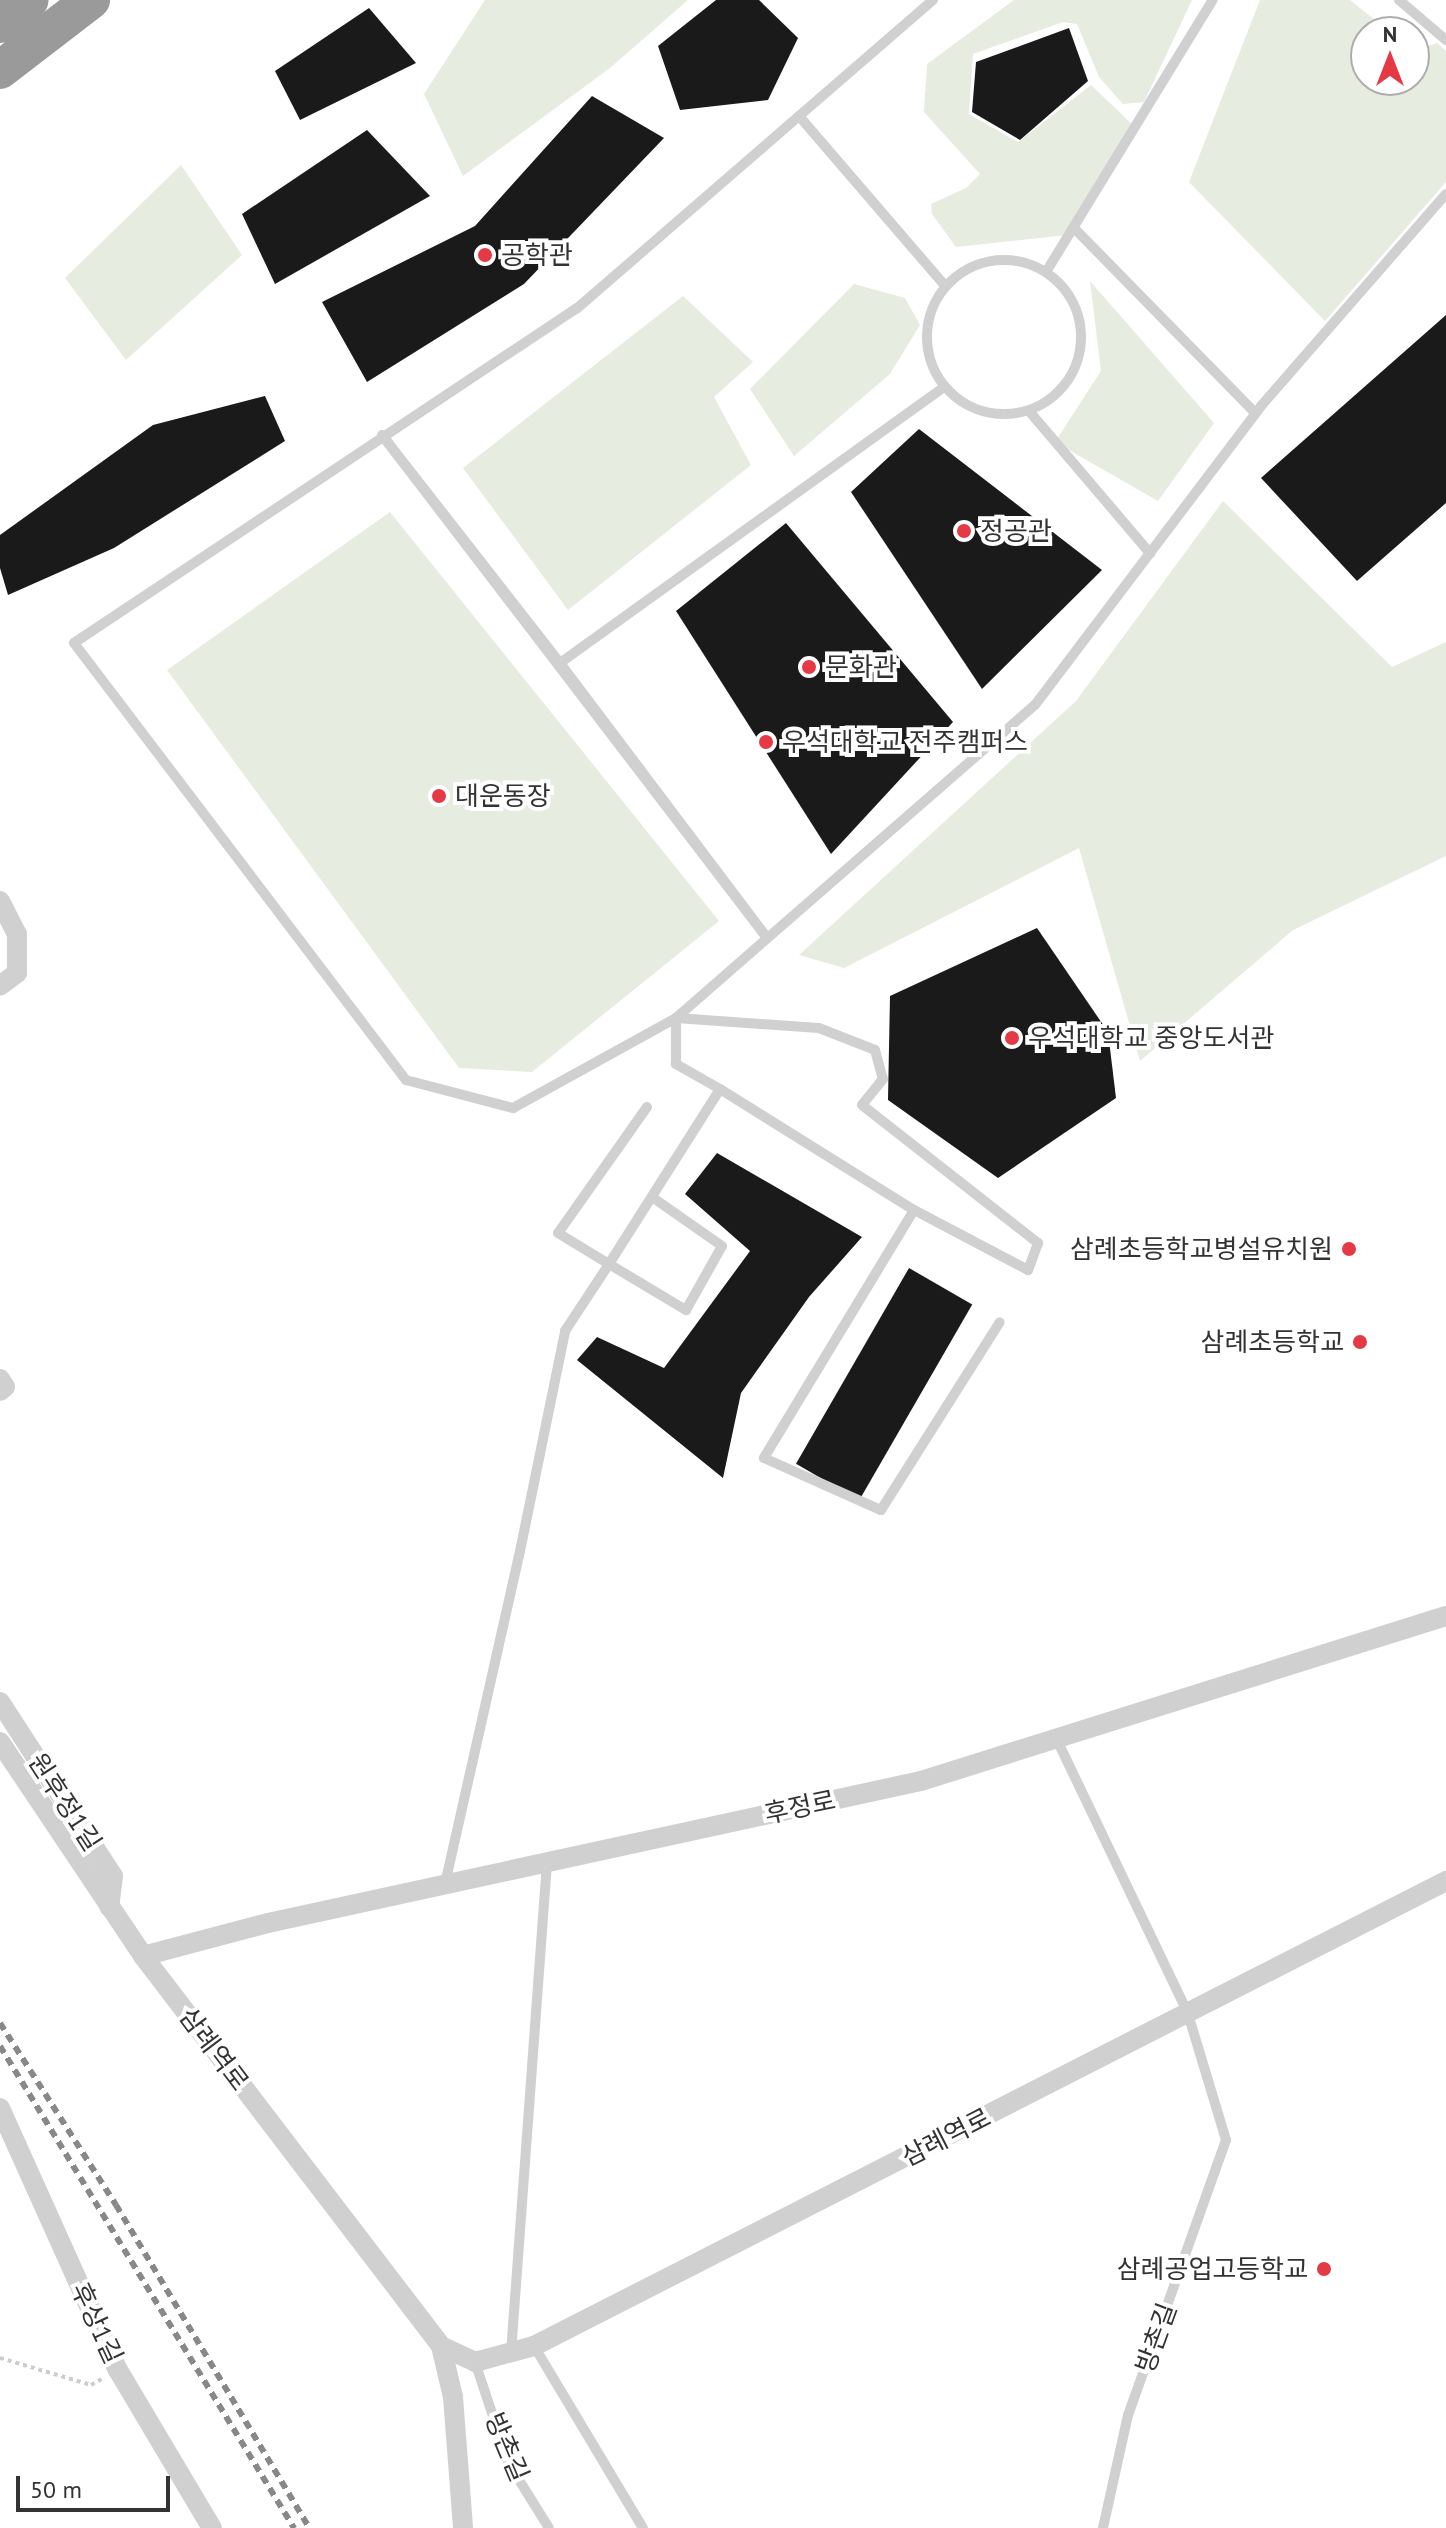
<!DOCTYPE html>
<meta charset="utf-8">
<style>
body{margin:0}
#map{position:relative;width:1446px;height:2528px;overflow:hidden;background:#fff;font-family:"PT Sans","Noto Sans KR",sans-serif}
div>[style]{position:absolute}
.green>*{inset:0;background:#e6ecdf}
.building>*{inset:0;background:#1a1a1a;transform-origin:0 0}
.path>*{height:4px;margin-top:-2px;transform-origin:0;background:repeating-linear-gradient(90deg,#cdcdcd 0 4px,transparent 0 8px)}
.lane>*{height:10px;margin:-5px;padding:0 5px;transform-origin:5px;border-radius:5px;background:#d0d0d0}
.lane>.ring{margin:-5px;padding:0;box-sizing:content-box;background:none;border:10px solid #d0d0d0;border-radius:50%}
.street>*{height:20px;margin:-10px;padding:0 10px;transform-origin:10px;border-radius:10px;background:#d0d0d0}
.highway>*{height:38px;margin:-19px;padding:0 19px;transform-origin:19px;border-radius:19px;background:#9a9a9a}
.rail>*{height:6px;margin-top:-3px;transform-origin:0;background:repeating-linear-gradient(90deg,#888 0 8px,transparent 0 14px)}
.dots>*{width:22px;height:22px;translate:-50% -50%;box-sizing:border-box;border:4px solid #fff;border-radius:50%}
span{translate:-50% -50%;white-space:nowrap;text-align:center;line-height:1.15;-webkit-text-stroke:8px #fff;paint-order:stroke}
.poi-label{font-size:26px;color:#333}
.left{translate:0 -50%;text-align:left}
.right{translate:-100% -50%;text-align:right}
.street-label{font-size:26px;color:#333}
.north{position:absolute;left:1350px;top:16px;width:80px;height:80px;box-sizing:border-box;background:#fff;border:2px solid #adadad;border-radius:50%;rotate:0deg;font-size:22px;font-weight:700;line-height:32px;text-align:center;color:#333}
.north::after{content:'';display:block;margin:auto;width:28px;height:36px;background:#e63946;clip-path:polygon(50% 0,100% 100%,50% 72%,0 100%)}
.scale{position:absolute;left:16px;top:2476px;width:154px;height:36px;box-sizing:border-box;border:4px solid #333;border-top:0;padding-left:10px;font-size:24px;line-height:28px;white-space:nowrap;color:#333;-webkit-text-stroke:6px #fff;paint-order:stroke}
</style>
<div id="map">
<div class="green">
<i style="clip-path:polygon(485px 0,688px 0,610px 68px,463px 176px,424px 94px)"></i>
<i style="clip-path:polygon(1014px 0,1192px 0,1144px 102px,1123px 104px,1099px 77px,1077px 24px,1063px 22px,973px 54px,969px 114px,1018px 142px,1091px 85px,1133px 125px,1067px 235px,956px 247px,932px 214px,931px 204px,966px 188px,980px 174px,924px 112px,927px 64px)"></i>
<i style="clip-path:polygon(1260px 0,1350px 0,1390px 32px,1366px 32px,1366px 80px,1414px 80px,1414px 51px,1437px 43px,1446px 51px,1446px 182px,1325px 321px,1189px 182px)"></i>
<i style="clip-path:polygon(181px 165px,242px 255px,126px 360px,65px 278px)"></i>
<i style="clip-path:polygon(1090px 281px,1214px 423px,1158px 501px,1055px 442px,1101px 371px)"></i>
<i style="clip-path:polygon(854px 284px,905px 298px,920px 325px,890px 374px,794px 456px,750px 389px)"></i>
<i style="clip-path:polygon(683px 296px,753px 362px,714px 397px,751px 465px,568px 610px,463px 468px)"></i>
<i style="clip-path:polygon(1223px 501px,1392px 667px,1446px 642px,1446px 856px,1293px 930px,1140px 1061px,1079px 848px,844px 968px,799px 955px,1076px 701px)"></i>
<i style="clip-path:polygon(390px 512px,719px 921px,532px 1072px,459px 1068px,167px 670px)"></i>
</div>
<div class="building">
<i style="clip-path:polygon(716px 0,759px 0,798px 38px,768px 100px,680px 110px,658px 46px)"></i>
<i style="clip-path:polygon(369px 8px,416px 63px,300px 120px,275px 71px)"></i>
<i style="clip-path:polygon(1069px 28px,1088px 81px,1020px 140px,972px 112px,976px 62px)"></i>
<i style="clip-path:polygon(592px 96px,664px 138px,524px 284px,367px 382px,322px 302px,475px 226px)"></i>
<i style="clip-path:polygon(367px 130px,430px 196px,275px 284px,242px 214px)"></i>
<i style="clip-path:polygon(1446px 315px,1446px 503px,1357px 581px,1261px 478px)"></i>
<i style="clip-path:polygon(265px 396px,285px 441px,114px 548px,8px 595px,0 568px,0 535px,153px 425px)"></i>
<i style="clip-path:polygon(919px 429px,1102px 570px,982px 689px,851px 492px)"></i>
<i style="clip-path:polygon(786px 523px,953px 722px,831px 854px,676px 611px)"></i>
<i style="clip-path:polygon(1037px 928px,1108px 1032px,1116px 1098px,998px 1178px,888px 1100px,890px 996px)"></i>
<i style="clip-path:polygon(717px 1153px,862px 1237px,809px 1297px,741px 1393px,723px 1478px,577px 1360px,597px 1337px,664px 1368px,750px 1251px,685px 1194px)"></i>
<i style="left:909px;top:1268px;width:73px;height:226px;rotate:30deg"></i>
</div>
<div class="path">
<i style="left:0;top:2358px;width:95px;rotate:16.5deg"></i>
<i style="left:91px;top:2385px;width:13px;rotate:-29deg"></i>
</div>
<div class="lane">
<i style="left:933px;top:0;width:471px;rotate:139.1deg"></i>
<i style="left:577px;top:308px;width:604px;rotate:146.34deg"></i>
<i style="left:74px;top:643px;width:549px;rotate:52.78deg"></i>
<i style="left:406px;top:1080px;width:111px;rotate:14.7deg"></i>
<i style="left:513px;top:1108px;width:186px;rotate:-28.9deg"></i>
<i style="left:676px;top:1018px;width:476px;rotate:-41.1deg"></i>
<i style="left:1035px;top:705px;width:375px;rotate:-52.9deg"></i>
<i style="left:1261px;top:406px;width:281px;rotate:-48.9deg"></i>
<i style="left:1399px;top:0;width:62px;rotate:40.4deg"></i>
<i style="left:799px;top:116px;width:224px;rotate:49.3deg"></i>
<i style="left:1075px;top:229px;width:257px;rotate:45.6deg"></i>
<i class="ring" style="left:927px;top:260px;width:144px;height:144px"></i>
<i style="left:1046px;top:272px;width:319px;rotate:-58.5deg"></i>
<i style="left:1029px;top:411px;width:187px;rotate:49.6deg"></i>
<i style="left:382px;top:435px;width:289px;rotate:52deg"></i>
<i style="left:560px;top:663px;width:344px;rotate:53deg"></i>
<i style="left:767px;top:938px;width:633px;rotate:-127.43deg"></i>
<i style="left:560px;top:663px;width:473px;rotate:-35.7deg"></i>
<i style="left:720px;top:1089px;width:229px;rotate:32deg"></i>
<i style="left:914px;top:1210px;width:290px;rotate:121.2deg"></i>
<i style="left:764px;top:1458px;width:128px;rotate:24deg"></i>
<i style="left:881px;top:1510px;width:222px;rotate:-57.7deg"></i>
<i style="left:647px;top:1107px;width:154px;rotate:125.2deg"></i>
<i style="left:558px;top:1233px;width:60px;rotate:31.3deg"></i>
<i style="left:609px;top:1264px;width:207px;rotate:-57.6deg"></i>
<i style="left:720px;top:1089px;width:51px;rotate:-150.4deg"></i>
<i style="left:676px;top:1064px;width:46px;rotate:-90deg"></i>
<i style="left:676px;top:1018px;width:143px;rotate:4deg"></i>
<i style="left:819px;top:1028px;width:60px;rotate:21.4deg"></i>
<i style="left:875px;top:1050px;width:30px;rotate:75deg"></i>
<i style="left:883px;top:1079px;width:33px;rotate:129deg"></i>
<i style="left:862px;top:1105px;width:224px;rotate:38.1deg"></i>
<i style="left:1038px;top:1243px;width:29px;rotate:110deg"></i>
<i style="left:1028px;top:1270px;width:129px;rotate:-152.2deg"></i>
<i style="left:1057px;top:1740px;width:304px;rotate:64.4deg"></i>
<i style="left:1188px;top:2014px;width:132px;rotate:73.2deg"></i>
<i style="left:1226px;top:2140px;width:292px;rotate:109.6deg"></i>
<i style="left:1128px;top:2415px;width:116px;rotate:102.5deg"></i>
<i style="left:445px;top:1884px;width:336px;rotate:-77.3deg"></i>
<i style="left:519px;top:1556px;width:230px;rotate:-78.4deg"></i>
<i style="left:565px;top:1331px;width:80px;rotate:-56.7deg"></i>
<i style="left:609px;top:1264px;width:90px;rotate:30.9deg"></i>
<i style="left:686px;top:1310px;width:73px;rotate:-60.6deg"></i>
<i style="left:722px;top:1246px;width:85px;rotate:-145deg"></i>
<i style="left:534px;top:2346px;width:212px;rotate:59.1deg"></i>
<i style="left:511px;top:2353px;width:492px;rotate:-85.8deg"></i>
<i style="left:475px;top:2362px;width:108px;rotate:71.6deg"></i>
<i style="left:509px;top:2464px;width:75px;rotate:58deg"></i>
</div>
<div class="street">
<i style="left:0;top:901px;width:37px;rotate:63deg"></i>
<i style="left:17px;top:934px;width:39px;rotate:90deg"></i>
<i style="left:17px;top:973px;width:21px;rotate:143deg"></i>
<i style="left:0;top:1379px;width:9px;rotate:58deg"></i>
<i style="left:5px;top:1387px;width:6px;rotate:141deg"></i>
<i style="left:0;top:1702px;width:207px;rotate:57deg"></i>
<i style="left:113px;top:1876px;width:31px;rotate:97deg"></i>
<i style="left:0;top:1742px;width:257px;rotate:56.2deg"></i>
<i style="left:143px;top:1956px;width:491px;rotate:52.6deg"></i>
<i style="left:441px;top:2346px;width:38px;rotate:25deg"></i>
<i style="left:475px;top:2362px;width:61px;rotate:-15.2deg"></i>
<i style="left:534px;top:2346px;width:1024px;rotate:-27.02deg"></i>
<i style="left:143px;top:1956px;width:129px;rotate:-14.8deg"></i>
<i style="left:268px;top:1923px;width:668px;rotate:-12.27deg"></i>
<i style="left:921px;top:1781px;width:550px;rotate:-17.45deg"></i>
<i style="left:0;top:2108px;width:287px;rotate:65.8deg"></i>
<i style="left:118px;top:2370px;width:184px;rotate:59.3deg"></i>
<i style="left:441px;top:2346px;width:52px;rotate:76.8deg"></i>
<i style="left:453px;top:2397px;width:131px;rotate:85.6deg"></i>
</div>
<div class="highway">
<i style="left:0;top:24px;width:38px;rotate:-39deg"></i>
<i style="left:0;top:70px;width:115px;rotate:-37.6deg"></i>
</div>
<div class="rail">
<i style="left:0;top:2023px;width:216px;rotate:57.5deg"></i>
<i style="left:116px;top:2205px;width:376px;rotate:59.1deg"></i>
<i style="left:0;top:2046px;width:565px;rotate:58.62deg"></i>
</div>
<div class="dots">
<i style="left:485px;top:255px;background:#e63946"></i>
<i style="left:964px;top:531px;background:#e63946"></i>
<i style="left:809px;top:667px;background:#e63946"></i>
<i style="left:766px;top:742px;background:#e63946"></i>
<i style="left:439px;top:796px;background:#e63946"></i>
<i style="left:1012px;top:1038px;background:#e63946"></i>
<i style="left:1349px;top:1249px;background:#e63946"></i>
<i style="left:1360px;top:1342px;background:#e63946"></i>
<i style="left:1324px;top:2269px;background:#e63946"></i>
</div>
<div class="poi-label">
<span class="left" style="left:501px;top:255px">공학관</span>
<span class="left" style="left:980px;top:531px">정공관</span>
<span class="left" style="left:825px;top:667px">문화관</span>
<span class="left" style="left:782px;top:742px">우석대학교 전주캠퍼스</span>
<span class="left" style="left:455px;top:796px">대운동장</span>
<span class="left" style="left:1028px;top:1038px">우석대학교 중앙도서관</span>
<span class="right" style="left:1333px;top:1249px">삼례초등학교병설유치원</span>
<span class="right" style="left:1344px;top:1342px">삼례초등학교</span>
<span class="right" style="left:1308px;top:2269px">삼례공업고등학교</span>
</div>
<div class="street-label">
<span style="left:65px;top:1802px;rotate:57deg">원후정1길</span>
<span style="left:800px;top:1807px;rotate:-12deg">후정로</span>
<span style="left:214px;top:2049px;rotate:53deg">삼례역로</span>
<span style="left:946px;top:2137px;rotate:-27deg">삼례역로</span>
<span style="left:97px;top:2323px;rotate:65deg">후상1길</span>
<span style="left:1156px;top:2338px;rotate:-70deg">방촌길</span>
<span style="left:507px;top:2447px;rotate:67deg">방촌길</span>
</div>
<div class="north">N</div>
<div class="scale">50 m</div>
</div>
